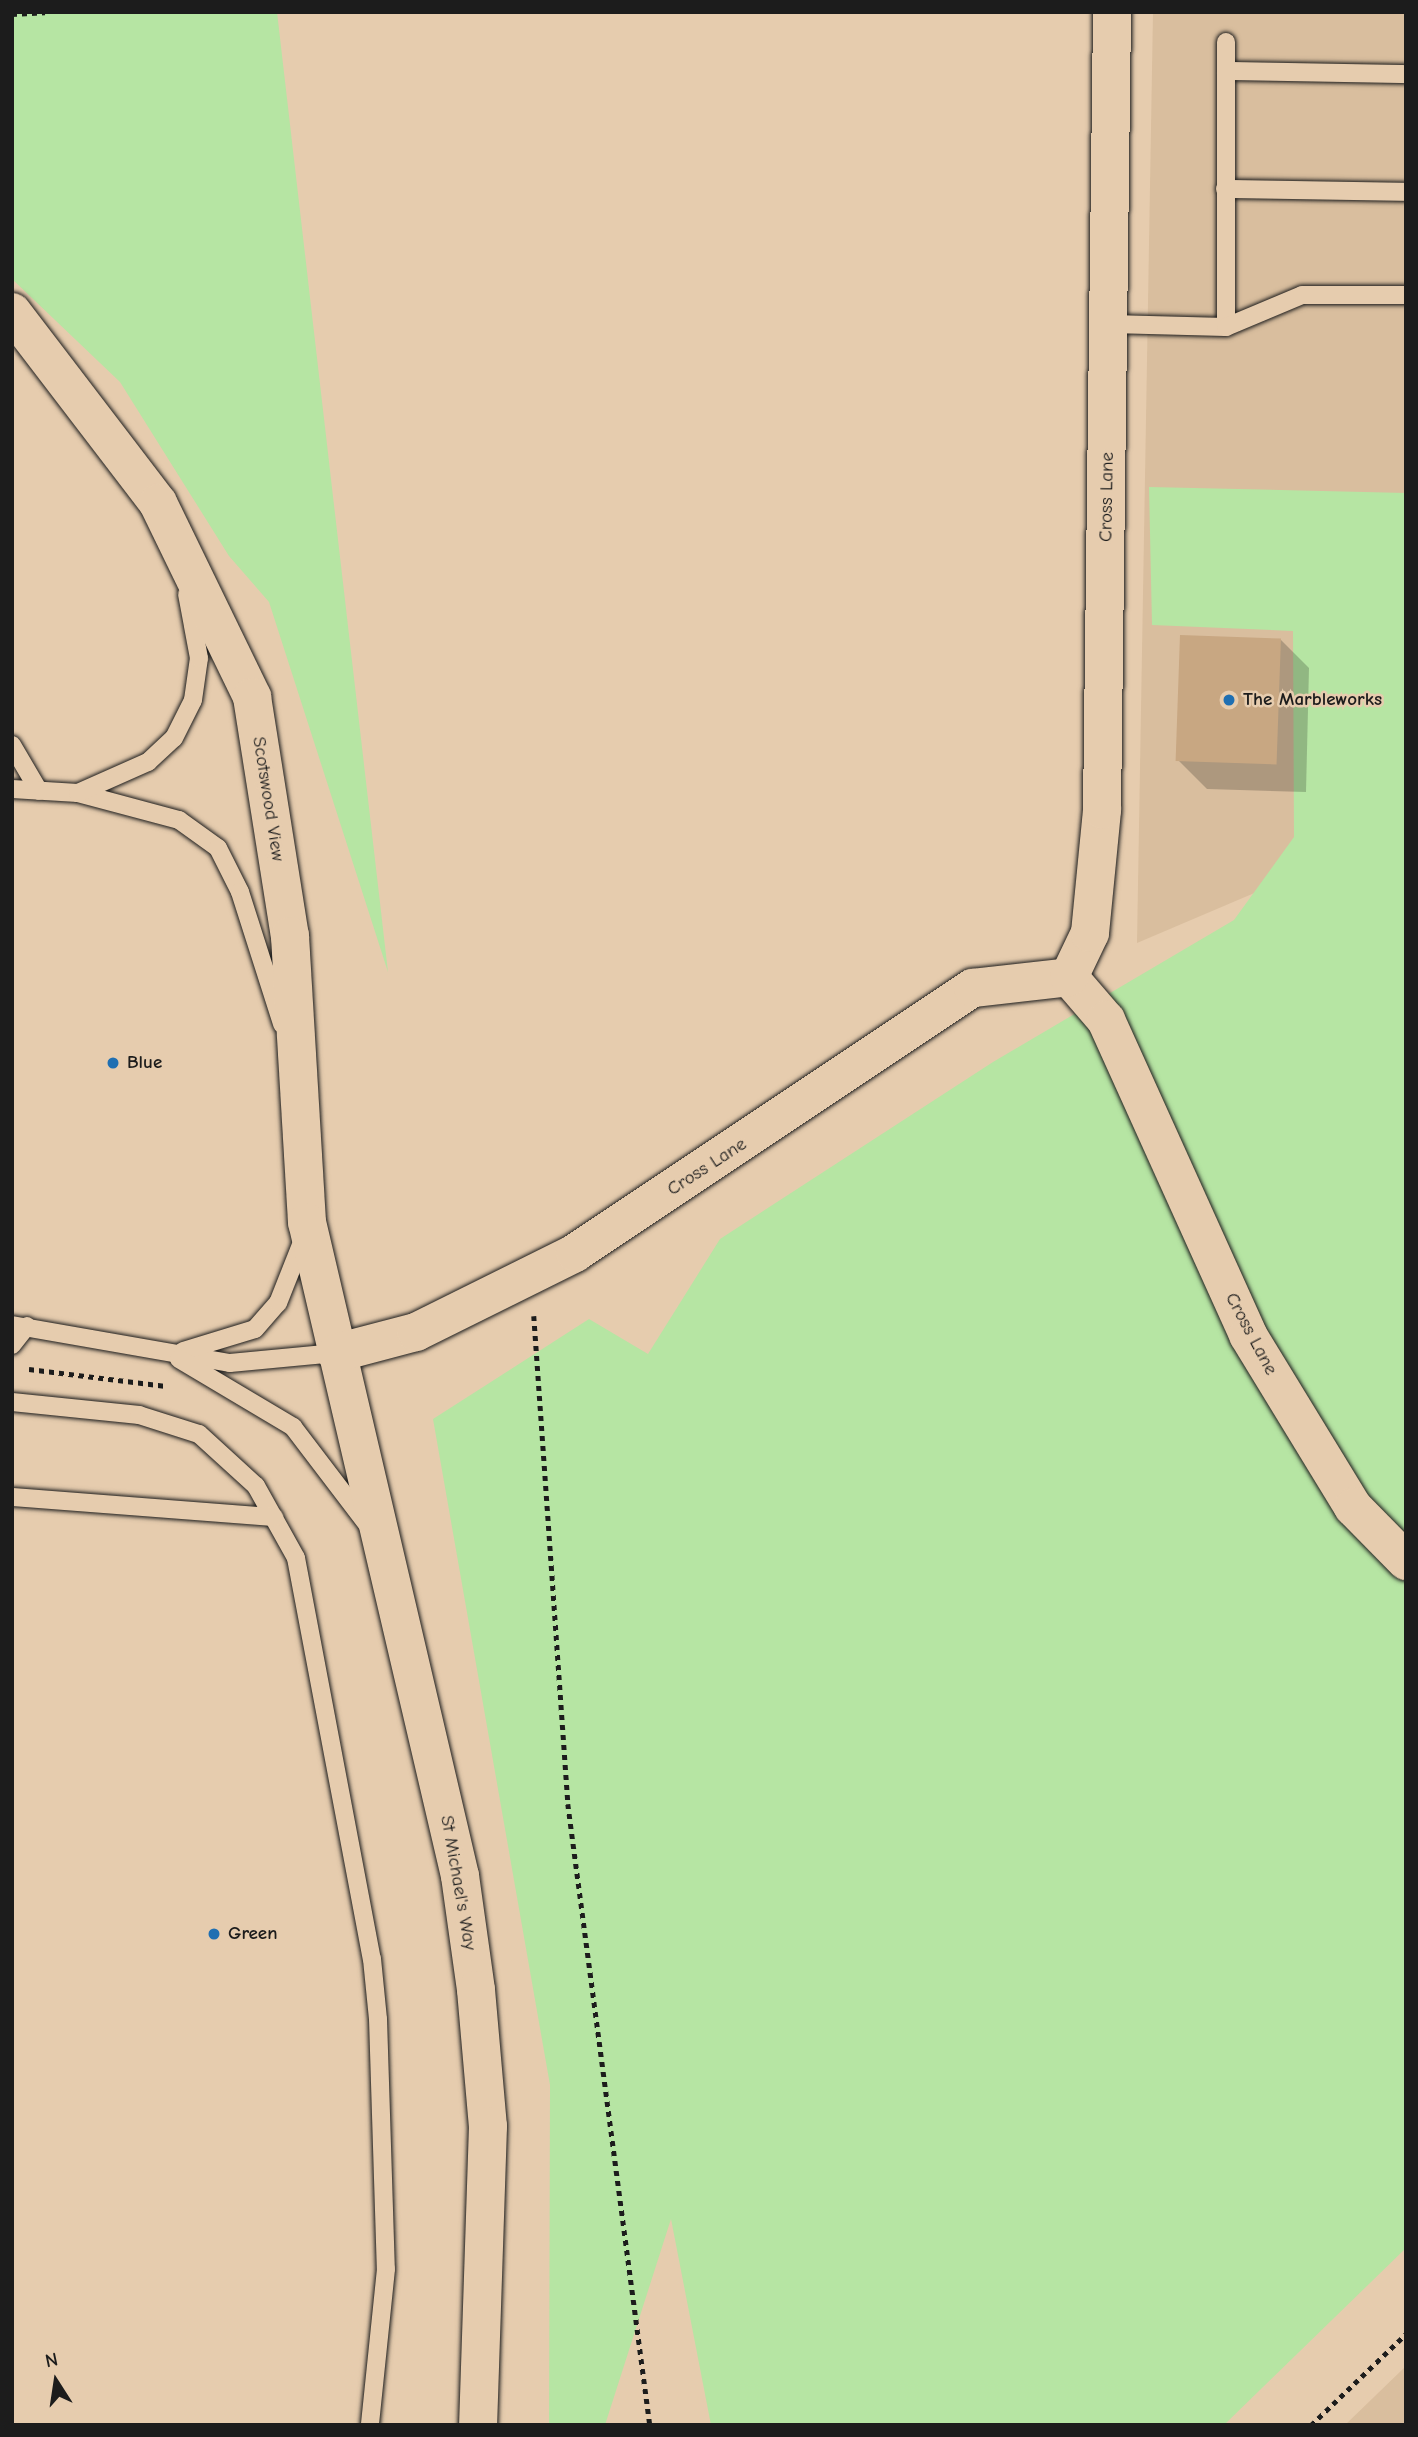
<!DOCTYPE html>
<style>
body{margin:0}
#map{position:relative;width:1418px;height:2437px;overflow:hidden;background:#e6ccae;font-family:"Comic Neue",sans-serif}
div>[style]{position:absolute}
.built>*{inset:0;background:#d9be9e}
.green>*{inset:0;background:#b6e5a3}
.shadow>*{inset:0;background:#0003}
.building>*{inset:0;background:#c8a782;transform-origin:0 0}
.path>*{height:4.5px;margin-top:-2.25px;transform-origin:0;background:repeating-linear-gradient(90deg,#1c1c1c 0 5px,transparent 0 10px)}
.roads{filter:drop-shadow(0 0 2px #1c1c1c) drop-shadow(0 0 2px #1c1c1c)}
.lane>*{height:18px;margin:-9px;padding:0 9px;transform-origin:9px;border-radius:9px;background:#e6ccae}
.secondary>*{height:38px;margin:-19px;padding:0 19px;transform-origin:19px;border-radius:19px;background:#e6ccae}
.dots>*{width:19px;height:19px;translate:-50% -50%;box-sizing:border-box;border:4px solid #e6ccae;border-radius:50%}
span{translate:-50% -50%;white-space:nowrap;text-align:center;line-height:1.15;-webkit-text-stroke:5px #e6ccae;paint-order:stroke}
.street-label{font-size:19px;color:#1c1c1c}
.poi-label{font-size:19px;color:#1c1c1c;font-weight:700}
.left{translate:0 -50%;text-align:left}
.frame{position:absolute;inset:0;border:14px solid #1c1c1c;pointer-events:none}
.north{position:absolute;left:21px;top:2346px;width:70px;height:70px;-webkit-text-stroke:5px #e6ccae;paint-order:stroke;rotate:348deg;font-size:19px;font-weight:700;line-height:28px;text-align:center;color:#1c1c1c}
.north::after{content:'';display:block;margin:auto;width:24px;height:32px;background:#1c1c1c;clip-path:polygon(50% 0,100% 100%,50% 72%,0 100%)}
</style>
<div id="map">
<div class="built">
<i style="clip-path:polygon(1153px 12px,1406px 12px,1406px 759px,1318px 866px,1137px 943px)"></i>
<i style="clip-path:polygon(1406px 2366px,1406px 2425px,1345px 2425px)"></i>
</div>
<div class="green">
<i style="clip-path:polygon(12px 12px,277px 12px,388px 972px,269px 602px,229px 556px,120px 382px,12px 279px)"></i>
<i style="clip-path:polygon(1149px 487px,1406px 493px,1406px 2248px,1224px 2425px,711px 2425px,671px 2219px,605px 2425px,549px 2425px,550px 2085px,433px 1419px,589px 1319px,648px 1354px,720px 1239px,993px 1062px,1234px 920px,1294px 837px,1293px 631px,1152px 625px)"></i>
</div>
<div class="shadow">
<i style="clip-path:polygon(1280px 639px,1309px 668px,1306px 792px,1207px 789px,1179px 761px)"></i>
</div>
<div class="building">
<i style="left:1180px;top:635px;width:101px;height:126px;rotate:2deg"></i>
</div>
<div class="path">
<i style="left:12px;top:14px;width:33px;rotate:-3deg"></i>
<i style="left:534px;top:1316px;width:489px;rotate:86deg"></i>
<i style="left:568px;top:1804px;width:626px;rotate:82.48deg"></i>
<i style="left:29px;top:1369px;width:138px;rotate:7.1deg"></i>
<i style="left:1311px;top:2425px;width:132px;rotate:-43.8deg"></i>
</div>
<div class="roads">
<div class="lane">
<i style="left:1226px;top:71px;width:180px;rotate:1deg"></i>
<i style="left:1225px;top:189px;width:181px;rotate:0.9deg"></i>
<i style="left:1110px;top:324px;width:116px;rotate:1.5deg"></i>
<i style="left:1226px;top:327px;width:285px;rotate:-90deg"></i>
<i style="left:1226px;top:327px;width:82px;rotate:-22.8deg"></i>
<i style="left:1302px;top:295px;width:104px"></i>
<i style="left:12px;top:745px;width:53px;rotate:59.6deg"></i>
<i style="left:12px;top:789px;width:66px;rotate:3.5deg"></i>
<i style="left:78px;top:793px;width:105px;rotate:15deg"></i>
<i style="left:179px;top:820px;width:48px;rotate:35.7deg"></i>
<i style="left:218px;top:848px;width:49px;rotate:63.4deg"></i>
<i style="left:240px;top:892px;width:139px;rotate:72.3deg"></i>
<i style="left:78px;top:793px;width:77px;rotate:-23.9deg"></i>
<i style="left:148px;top:762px;width:35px;rotate:-43deg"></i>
<i style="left:174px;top:738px;width:42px;rotate:-63.4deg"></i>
<i style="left:193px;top:700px;width:42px;rotate:-81.9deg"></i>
<i style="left:199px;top:658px;width:65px;rotate:-100.6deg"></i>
<i style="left:12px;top:1325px;width:221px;rotate:9.9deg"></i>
<i style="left:230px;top:1363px;width:106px;rotate:-5.4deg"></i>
<i style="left:12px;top:1345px;width:24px;rotate:-52deg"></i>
<i style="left:183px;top:1351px;width:75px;rotate:-17deg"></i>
<i style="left:255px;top:1329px;width:35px;rotate:-49deg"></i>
<i style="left:278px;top:1303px;width:68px;rotate:-68.4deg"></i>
<i style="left:179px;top:1359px;width:133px;rotate:30.8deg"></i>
<i style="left:293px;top:1427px;width:122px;rotate:52.7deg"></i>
<i style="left:12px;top:1402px;width:128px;rotate:5.8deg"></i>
<i style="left:139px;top:1415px;width:63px;rotate:17.6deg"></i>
<i style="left:199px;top:1434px;width:77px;rotate:42.4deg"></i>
<i style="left:256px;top:1486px;width:82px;rotate:60.9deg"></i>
<i style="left:296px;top:1558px;width:408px;rotate:79.3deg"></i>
<i style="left:372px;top:1959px;width:60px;rotate:84.3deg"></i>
<i style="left:378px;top:2019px;width:250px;rotate:88.2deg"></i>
<i style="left:386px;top:2269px;width:157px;rotate:95.9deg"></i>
<i style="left:12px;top:1497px;width:263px;rotate:4.4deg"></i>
</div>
<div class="secondary">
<i style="left:12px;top:312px;width:240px;rotate:52.6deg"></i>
<i style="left:158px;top:503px;width:216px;rotate:64.1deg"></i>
<i style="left:252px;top:697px;width:242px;rotate:81deg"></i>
<i style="left:290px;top:936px;width:287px;rotate:86.6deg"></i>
<i style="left:307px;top:1222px;width:672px;rotate:76.83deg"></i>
<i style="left:460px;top:1876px;width:115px;rotate:82deg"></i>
<i style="left:476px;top:1990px;width:137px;rotate:85deg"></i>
<i style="left:488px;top:2126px;width:299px;rotate:91.9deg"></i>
<i style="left:1069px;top:977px;width:57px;rotate:49.3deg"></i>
<i style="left:1106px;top:1020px;width:346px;rotate:65.7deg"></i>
<i style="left:1248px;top:1335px;width:202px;rotate:58.6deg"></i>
<i style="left:1353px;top:1507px;width:76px;rotate:45.5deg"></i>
<i style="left:336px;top:1353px;width:83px;rotate:-14.7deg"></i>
<i style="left:416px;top:1332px;width:178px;rotate:-26.4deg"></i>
<i style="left:575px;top:1253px;width:478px;rotate:-33.7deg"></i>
<i style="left:973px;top:988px;width:97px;rotate:-6.5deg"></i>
<i style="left:1069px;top:977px;width:49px;rotate:-64.5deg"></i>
<i style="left:1090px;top:933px;width:124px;rotate:-84.4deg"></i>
<i style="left:1102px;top:810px;width:798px;rotate:-89.28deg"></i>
</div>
</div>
<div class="dots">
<i style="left:1229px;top:700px;background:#1f6fb2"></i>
<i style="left:113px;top:1063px;background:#1f6fb2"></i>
<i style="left:214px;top:1934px;background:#1f6fb2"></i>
</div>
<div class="street-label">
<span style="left:1107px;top:497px;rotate:-89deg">Cross Lane</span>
<span style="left:268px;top:799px;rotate:81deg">Scotswood View</span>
<span style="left:707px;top:1167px;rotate:-33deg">Cross Lane</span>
<span style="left:1251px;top:1334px;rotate:62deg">Cross Lane</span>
<span style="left:458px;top:1883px;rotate:80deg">St Michael's Way</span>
</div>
<div class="poi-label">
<span class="left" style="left:1243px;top:700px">The Marbleworks</span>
<span class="left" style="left:127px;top:1063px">Blue</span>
<span class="left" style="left:228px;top:1934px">Green</span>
</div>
<div class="frame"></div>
<div class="north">N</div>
</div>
